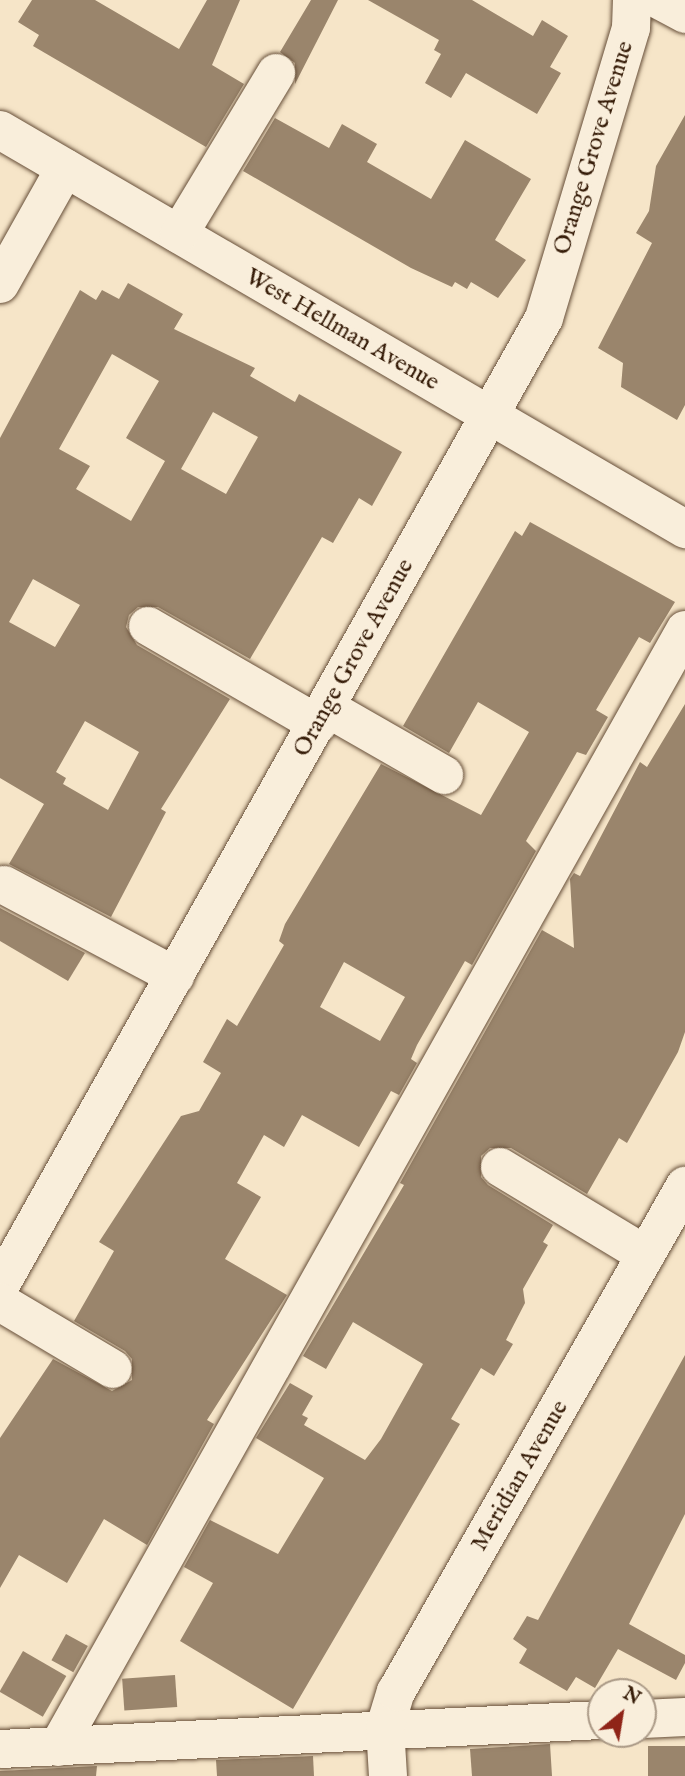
<!DOCTYPE html>
<style>
body{margin:0}
#map{position:relative;width:685px;height:1776px;overflow:hidden;background:#f6e5c8;font-family:"IM FELL English",serif}
div>[style]{position:absolute}
.building>*{inset:0;background:#9a856c;transform-origin:0 0}
.roads{filter:drop-shadow(0 0 2px #664e38) drop-shadow(0 0 2px #664e38)}
.minor>*{height:38px;margin:-19px;padding:0 19px;transform-origin:19px;border-radius:19px;background:#f9eedb}
span{translate:-50% -50%;white-space:nowrap;text-align:center;line-height:1.15;-webkit-text-stroke:6px #f9eedb;paint-order:stroke}
.street-label{font-size:24px;color:#361c08}
.north{position:absolute;left:587px;top:1678px;width:70px;height:70px;box-sizing:border-box;background:#f9eedb;border:2px solid #ab9a87;border-radius:50%;rotate:30deg;font-size:19px;font-weight:700;line-height:28px;text-align:center;color:#361c08}
.north::after{content:'';display:block;margin:auto;width:24px;height:32px;background:#8f2418;clip-path:polygon(50% 0,100% 100%,50% 72%,0 100%)}
</style>
<div id="map">
<div class="building">
<i style="clip-path:polygon(32px 0,95px 0,179px 49px,207px 0,240px 0,212px 65px,244px 84px,206px 147px,33px 46px,39px 35px,18px 22px)"></i>
<i style="clip-path:polygon(311px 0,338px 0,295px 84px,295px 63px,280px 52px)"></i>
<i style="clip-path:polygon(368px 0,472px 0,533px 36px,542px 20px,568px 36px,550px 67px,561px 73px,537px 114px,466px 73px,451px 98px,425px 83px,441px 54px,434px 50px,439px 40px)"></i>
<i style="clip-path:polygon(293px 88px,275px 118px,329px 148px,342px 124px,377px 144px,367px 162px,431px 199px,465px 140px,531px 179px,495px 240px,526px 260px,498px 298px,471px 282px,467px 289px,455px 282px,452px 287px,411px 268px,243px 171px)"></i>
<i style="clip-path:polygon(685px 115px,685px 405px,677px 420px,621px 387px,623px 363px,598px 348px,652px 243px,636px 233px,649px 211px,656px 166px)"></i>
<i style="clip-path:polygon(evenodd,128px 283px,183px 314px,174px 329px,255px 368px,250px 376px,295px 402px,299px 394px,402px 452px,372px 506px,359px 498px,333px 543px,322px 537px,250px 659px,158px 607px,138px 607px,129px 615px,126px 627px,137px 645px,230px 699px,161px 809px,166px 812px,111px 917px,9px 864px,44px 804px,0 778px,0 438px,80px 290px,96px 300px,102px 290px,119px 299px,128px 283px,112px 354px,159px 381px,126px 438px,165px 461px,131px 521px,76px 489px,90px 466px,59px 449px,112px 354px,128px 283px,213px 412px,258px 437px,226px 494px,181px 469px,213px 412px,128px 283px,33px 579px,80px 605px,55px 647px,9px 622px,33px 579px,128px 283px,85px 721px,139px 752px,108px 810px,63px 784px,66px 778px,56px 772px,85px 721px)"></i>
<i style="clip-path:polygon(evenodd,530px 522px,675px 602px,650px 643px,639px 637px,596px 710px,608px 717px,586px 755px,577px 752px,526px 841px,536px 851px,472px 965px,465px 961px,417px 1045px,411px 1059px,417px 1063px,399px 1095px,391px 1091px,359px 1147px,302px 1115px,284px 1147px,264px 1135px,237px 1183px,261px 1197px,225px 1259px,287px 1295px,207px 1420px,214px 1424px,147px 1545px,104px 1519px,67px 1583px,19px 1555px,0 1588px,0 1438px,53px 1359px,112px 1391px,132px 1380px,132px 1359px,125px 1351px,74px 1321px,114px 1251px,99px 1242px,181px 1116px,199px 1111px,221px 1073px,203px 1062px,227px 1019px,237px 1026px,284px 945px,279px 941px,285px 924px,381px 764px,481px 815px,529px 732px,478px 702px,449px 753px,403px 726px,515px 531px,522px 536px,530px 522px,344px 962px,405px 997px,380px 1041px,320px 1007px,344px 962px)"></i>
<i style="clip-path:polygon(685px 704px,685px 1032px,678px 1052px,627px 1143px,619px 1138px,587px 1194px,511px 1148px,490px 1148px,481px 1156px,481px 1177px,488px 1185px,553px 1225px,543px 1242px,548px 1245px,523px 1289px,525px 1303px,506px 1340px,513px 1344px,494px 1376px,481px 1368px,451px 1419px,460px 1424px,293px 1709px,180px 1641px,213px 1583px,184px 1567px,210px 1520px,278px 1554px,324px 1478px,256px 1438px,290px 1383px,313px 1396px,302px 1415px,308px 1418px,304px 1425px,365px 1460px,381px 1439px,423px 1364px,353px 1322px,326px 1369px,303px 1356px,404px 1185px,400px 1183px,542px 930px,574px 948px,570px 879px,574px 873px,580px 876px,640px 762px,647px 767px)"></i>
<i style="clip-path:polygon(0 908px,85px 953px,68px 981px,0 941px)"></i>
<i style="clip-path:polygon(685px 1355px,685px 1514px,629px 1624px,685px 1655px,685px 1663px,676px 1680px,618px 1649px,595px 1688px,576px 1677px,567px 1691px,519px 1663px,527px 1649px,513px 1639px,527px 1616px,538px 1620px)"></i>
<i style="left:66px;top:1634px;width:25px;height:30px;rotate:29deg"></i>
<i style="left:23px;top:1651px;width:50px;height:47px;rotate:30deg"></i>
<i style="left:175px;top:1675px;width:32px;height:53px;rotate:86deg"></i>
<i style="clip-path:polygon(550px 1744px,552px 1776px,472px 1776px,470px 1749px)"></i>
<i style="left:685px;top:1746px;width:30px;height:37px;rotate:90deg"></i>
<i style="clip-path:polygon(313px 1756px,314px 1776px,217px 1776px,216px 1760px)"></i>
<i style="clip-path:polygon(97px 1766px,96px 1776px,0 1776px,0 1771px)"></i>
</div>
<div class="roads">
<div class="minor">
<i style="left:659px;top:0;width:30px;rotate:28deg"></i>
<i style="left:0;top:130px;width:793px;rotate:30.22deg"></i>
<i style="left:179px;top:234px;width:188px;rotate:-58.9deg"></i>
<i style="left:0;top:284px;width:133px;rotate:-60.7deg"></i>
<i style="left:148px;top:626px;width:196px;rotate:30deg"></i>
<i style="left:327px;top:708px;width:135px;rotate:29.8deg"></i>
<i style="left:4px;top:885px;width:194px;rotate:28deg"></i>
<i style="left:500px;top:1167px;width:170px;rotate:31.1deg"></i>
<i style="left:0;top:1286px;width:1110px;rotate:-60.66deg"></i>
<i style="left:544px;top:318px;width:303px;rotate:-73.3deg"></i>
<i style="left:631px;top:28px;width:28px;rotate:-88deg"></i>
<i style="left:0;top:1302px;width:131px;rotate:30.7deg"></i>
<i style="left:643px;top:1719px;width:42px;rotate:-2.7deg"></i>
<i style="left:58px;top:1747px;width:1281px;rotate:-60.69deg"></i>
<i style="left:0;top:1749px;width:602px;rotate:-2.76deg"></i>
<i style="left:388px;top:1776px;width:49px;rotate:-93.5deg"></i>
<i style="left:385px;top:1727px;width:37px;rotate:-73deg"></i>
<i style="left:396px;top:1692px;width:583px;rotate:-60.27deg"></i>
</div>
</div>
<div class="street-label">
<span style="left:594px;top:148px;rotate:-73deg">Orange Grove Avenue</span>
<span style="left:342px;top:330px;rotate:30deg">West Hellman Avenue</span>
<span style="left:354px;top:658px;rotate:-61deg">Orange Grove Avenue</span>
<span style="left:520px;top:1476px;rotate:-60deg">Meridian Avenue</span>
</div>
<div class="north">N</div>
</div>
